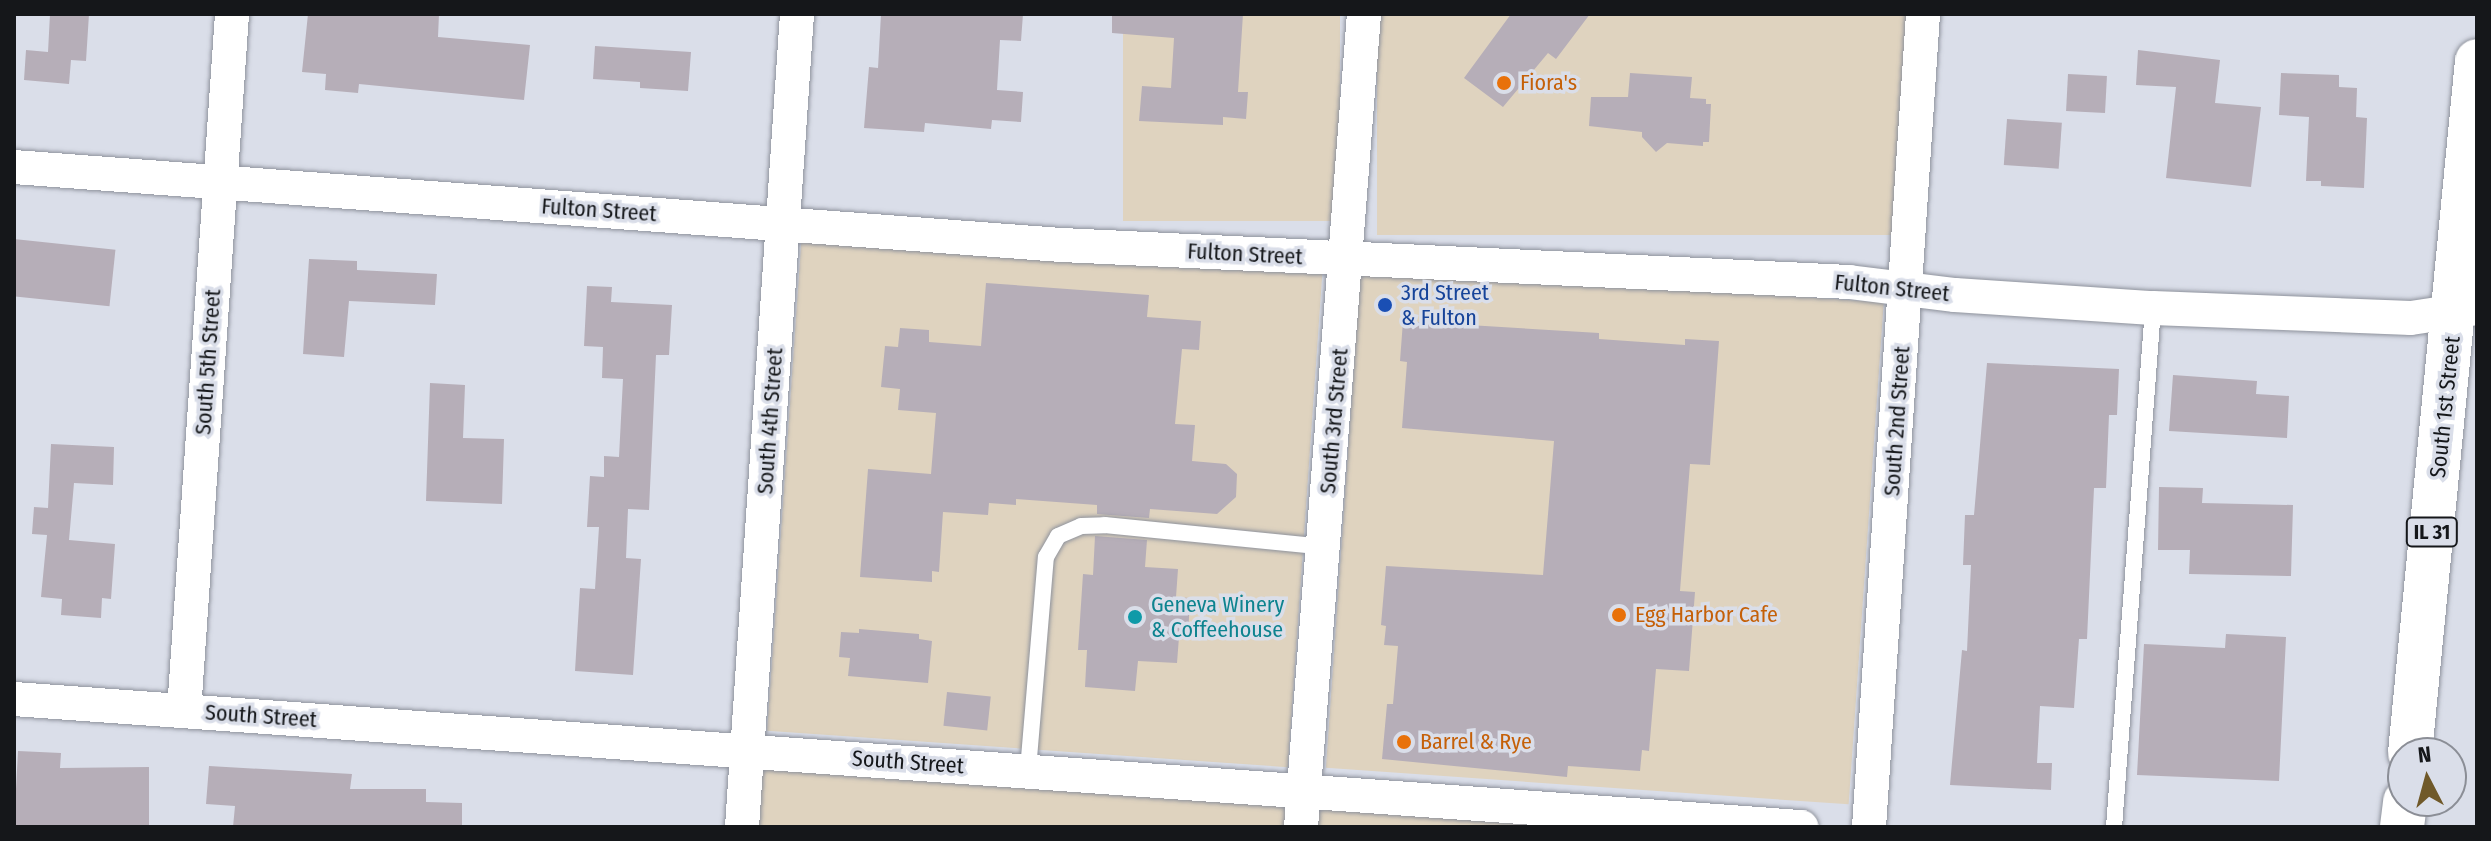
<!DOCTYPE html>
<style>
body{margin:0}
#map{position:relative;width:2491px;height:841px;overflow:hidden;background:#dadee9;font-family:"Fira Sans Condensed",sans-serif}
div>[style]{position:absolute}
.commercial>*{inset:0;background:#dfd3bf;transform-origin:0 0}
.building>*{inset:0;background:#b6aeb8;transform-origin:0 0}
.roads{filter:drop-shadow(0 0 2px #8e929c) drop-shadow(0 0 2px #8e929c)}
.service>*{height:16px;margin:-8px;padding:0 8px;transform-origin:8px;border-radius:8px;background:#fff}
.minor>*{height:34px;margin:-17px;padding:0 17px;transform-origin:17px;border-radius:17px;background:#fff}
.primary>*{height:44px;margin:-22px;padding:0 22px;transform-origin:22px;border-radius:22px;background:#fff}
.dots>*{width:22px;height:22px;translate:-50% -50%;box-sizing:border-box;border:4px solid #dadee9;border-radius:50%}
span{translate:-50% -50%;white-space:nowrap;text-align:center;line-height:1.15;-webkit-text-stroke:7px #dadee9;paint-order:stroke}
.shield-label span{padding:2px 6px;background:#dadee9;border:2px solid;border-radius:6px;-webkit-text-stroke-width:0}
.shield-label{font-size:20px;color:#15171a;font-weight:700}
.food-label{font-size:22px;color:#c56008}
.left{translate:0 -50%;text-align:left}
.street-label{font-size:22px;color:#15171a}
.transit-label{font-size:22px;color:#164399}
.culture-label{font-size:22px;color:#0d838f}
.frame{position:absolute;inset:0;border:16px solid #15171a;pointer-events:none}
.north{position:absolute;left:2387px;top:737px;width:80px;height:80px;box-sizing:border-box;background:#dadee9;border:2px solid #8b8e96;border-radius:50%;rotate:354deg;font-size:22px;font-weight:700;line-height:32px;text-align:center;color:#15171a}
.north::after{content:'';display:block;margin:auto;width:28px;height:36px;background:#705929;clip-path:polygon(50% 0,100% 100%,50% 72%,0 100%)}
</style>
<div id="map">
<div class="commercial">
<i style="left:1123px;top:14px;width:217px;height:207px"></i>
<i style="left:1377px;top:14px;width:536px;height:221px"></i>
<i style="left:802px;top:231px;width:522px;height:501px;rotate:4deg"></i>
<i style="left:1361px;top:266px;width:524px;height:503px;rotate:4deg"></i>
<i style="clip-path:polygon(756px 761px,1715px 827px,750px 827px)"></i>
</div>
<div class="building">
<i style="clip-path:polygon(50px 14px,89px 14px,86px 61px,71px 60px,69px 84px,24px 80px,26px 50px,48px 52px)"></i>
<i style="clip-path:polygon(308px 14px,439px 14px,438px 37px,530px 45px,524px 100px,359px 84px,358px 93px,325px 90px,326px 74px,302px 72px)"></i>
<i style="clip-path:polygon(881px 14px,1023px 14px,1021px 41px,1000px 40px,997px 90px,1023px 92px,1021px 122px,992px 120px,991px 129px,925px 123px,924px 132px,864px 128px,869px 67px,878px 68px)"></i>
<i style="clip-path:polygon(1112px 14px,1243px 14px,1238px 92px,1248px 92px,1246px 119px,1223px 117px,1223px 125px,1139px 121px,1142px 86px,1171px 88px,1174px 38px,1112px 33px)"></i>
<i style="clip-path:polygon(1511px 14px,1590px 14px,1556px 59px,1548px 53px,1503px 107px,1464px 78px)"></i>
<i style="clip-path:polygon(595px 46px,691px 52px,688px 91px,640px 88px,640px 82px,593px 79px)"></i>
<i style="clip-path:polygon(2138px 50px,2220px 60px,2215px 103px,2261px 107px,2251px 187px,2166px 178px,2176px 87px,2136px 85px)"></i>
<i style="clip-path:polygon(1630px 73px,1692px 77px,1690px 98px,1706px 99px,1706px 104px,1711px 104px,1709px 142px,1703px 142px,1703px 146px,1667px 143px,1656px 152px,1642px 137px,1642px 132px,1589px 126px,1591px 97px,1628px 97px)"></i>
<i style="clip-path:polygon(2281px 73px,2339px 75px,2339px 87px,2357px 88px,2356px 117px,2367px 118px,2364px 188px,2321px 186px,2321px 181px,2306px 181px,2309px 117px,2279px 115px)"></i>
<i style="left:2068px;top:74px;width:39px;height:37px;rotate:3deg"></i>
<i style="left:2007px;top:119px;width:55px;height:46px;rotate:4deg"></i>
<i style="left:14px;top:239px;width:102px;height:57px;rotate:6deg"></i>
<i style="clip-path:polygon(309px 259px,357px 261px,357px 270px,437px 274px,435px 305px,349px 301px,344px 357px,303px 354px)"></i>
<i style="clip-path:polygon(986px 283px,1149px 295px,1147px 317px,1201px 321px,1199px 350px,1182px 349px,1175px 424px,1195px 425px,1192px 461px,1226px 464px,1237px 474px,1236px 497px,1217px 514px,1150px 509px,1149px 518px,1097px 514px,1097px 505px,1016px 499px,1016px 505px,989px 503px,988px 515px,943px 512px,939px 572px,932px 571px,932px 582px,860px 577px,868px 469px,931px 474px,936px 413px,898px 410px,900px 389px,881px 387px,885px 346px,898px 347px,900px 328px,929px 330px,929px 342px,981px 346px)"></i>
<i style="clip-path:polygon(587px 286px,612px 287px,611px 302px,672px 305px,669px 355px,656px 355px,649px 510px,628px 509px,626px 558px,641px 559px,633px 675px,575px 671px,580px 588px,595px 589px,599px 527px,587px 527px,590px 476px,604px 477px,604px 456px,619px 457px,623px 379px,602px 378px,603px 347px,584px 346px)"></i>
<i style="clip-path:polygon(1403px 321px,1599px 333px,1599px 339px,1685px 345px,1685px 339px,1719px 341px,1710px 465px,1690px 464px,1680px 591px,1695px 592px,1689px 671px,1656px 669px,1649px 751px,1642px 750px,1640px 771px,1568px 766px,1567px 777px,1382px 759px,1387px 704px,1393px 704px,1398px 646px,1384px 645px,1386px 626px,1381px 625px,1386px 566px,1543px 575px,1554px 441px,1402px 428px,1407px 362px,1400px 361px)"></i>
<i style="clip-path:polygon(1987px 363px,2119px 369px,2117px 415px,2109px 415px,2106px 488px,2094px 488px,2087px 639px,2079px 639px,2074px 708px,2040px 706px,2037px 763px,2052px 763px,2051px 790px,1950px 785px,1962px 650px,1967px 651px,1971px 565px,1963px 565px,1965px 515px,1974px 515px)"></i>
<i style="clip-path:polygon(2173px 375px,2257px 381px,2256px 394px,2289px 396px,2287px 438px,2169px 431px)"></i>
<i style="clip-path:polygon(430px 383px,465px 385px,463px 438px,504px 439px,502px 504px,426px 501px)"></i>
<i style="clip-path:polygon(51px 444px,114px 447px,113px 485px,74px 483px,69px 540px,115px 544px,111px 599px,102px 598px,101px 618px,61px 615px,62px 599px,41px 597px,47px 535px,32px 534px,34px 507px,48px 508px)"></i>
<i style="clip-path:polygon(2159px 487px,2203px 488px,2202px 503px,2293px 505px,2291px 576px,2189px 574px,2190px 550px,2158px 550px)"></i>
<i style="clip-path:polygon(1095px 536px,1147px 540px,1145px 567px,1178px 569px,1176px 597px,1190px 598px,1188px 637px,1179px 637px,1177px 663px,1138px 661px,1135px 691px,1085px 687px,1087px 650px,1078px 650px,1083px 574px,1093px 575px)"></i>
<i style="clip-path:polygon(859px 629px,919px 634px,919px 639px,932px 641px,928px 683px,848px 676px,850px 658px,839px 657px,841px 632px,859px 633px)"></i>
<i style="clip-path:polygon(2226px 634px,2286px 637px,2279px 781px,2137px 775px,2144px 644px,2225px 648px)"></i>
<i style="left:947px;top:692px;width:44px;height:34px;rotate:6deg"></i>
<i style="clip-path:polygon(18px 751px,61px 753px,60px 768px,149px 767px,149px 827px,14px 827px)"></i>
<i style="clip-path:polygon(209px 766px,352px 774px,350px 789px,426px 789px,426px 802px,462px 803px,462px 827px,233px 827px,235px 806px,206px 804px)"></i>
</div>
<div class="roads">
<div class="service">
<i style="left:1028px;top:770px;width:214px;rotate:-85.2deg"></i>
<i style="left:1046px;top:557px;width:24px;rotate:-60deg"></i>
<i style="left:1058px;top:536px;width:25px;rotate:-23deg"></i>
<i style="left:1081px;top:526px;width:24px;rotate:-2deg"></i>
<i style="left:1105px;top:525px;width:220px;rotate:5.7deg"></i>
<i style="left:2114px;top:827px;width:520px;rotate:-85.7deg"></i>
</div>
<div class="minor">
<i style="left:14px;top:167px;width:1051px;rotate:4.26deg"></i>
<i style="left:1062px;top:245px;width:788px;rotate:2.69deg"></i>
<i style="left:1849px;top:282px;width:107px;rotate:7deg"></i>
<i style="left:1955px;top:295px;width:198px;rotate:3.8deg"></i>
<i style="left:2153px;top:308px;width:258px;rotate:2.2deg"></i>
<i style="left:2411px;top:318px;width:67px;rotate:-8.6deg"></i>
<i style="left:14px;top:699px;width:1792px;rotate:4.1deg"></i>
<i style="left:184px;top:711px;width:699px;rotate:-86.06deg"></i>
<i style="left:742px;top:827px;width:815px;rotate:-86.13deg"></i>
<i style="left:1301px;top:827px;width:815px;rotate:-85.57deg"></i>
<i style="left:1869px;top:827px;width:815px;rotate:-86.2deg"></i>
</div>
<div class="primary">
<i style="left:2410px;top:753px;width:695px;rotate:-84.47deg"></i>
<i style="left:2402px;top:827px;width:26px;rotate:-83deg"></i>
</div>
</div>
<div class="dots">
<i style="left:1504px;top:83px;background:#e8710a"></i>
<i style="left:1385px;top:305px;background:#1a4fb4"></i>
<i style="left:1619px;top:615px;background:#e8710a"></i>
<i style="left:1135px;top:617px;background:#0f9aa8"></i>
<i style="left:1404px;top:742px;background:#e8710a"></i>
</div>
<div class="shield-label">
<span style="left:2432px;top:532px">IL 31</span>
</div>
<div class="food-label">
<span class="left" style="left:1520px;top:83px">Fiora's</span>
<span class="left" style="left:1635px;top:615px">Egg Harbor Cafe</span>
<span class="left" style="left:1420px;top:742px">Barrel &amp; Rye</span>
</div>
<div class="street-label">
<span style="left:599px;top:210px;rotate:4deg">Fulton Street</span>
<span style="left:1245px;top:254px;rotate:3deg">Fulton Street</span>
<span style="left:1892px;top:288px;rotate:6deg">Fulton Street</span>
<span style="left:208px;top:362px;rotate:-86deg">South 5th Street</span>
<span style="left:2445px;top:407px;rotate:-84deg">South 1st Street</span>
<span style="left:770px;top:421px;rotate:-86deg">South 4th Street</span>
<span style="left:1334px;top:421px;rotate:-85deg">South 3rd Street</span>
<span style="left:1897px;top:421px;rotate:-86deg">South 2nd Street</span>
<span style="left:261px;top:716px;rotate:4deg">South Street</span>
<span style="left:908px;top:762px;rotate:4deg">South Street</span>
</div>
<div class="transit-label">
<span class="left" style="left:1401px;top:305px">3rd Street<br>&amp; Fulton</span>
</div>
<div class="culture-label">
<span class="left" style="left:1151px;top:617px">Geneva Winery<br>&amp; Coffeehouse</span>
</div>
<div class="frame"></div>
<div class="north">N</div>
</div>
